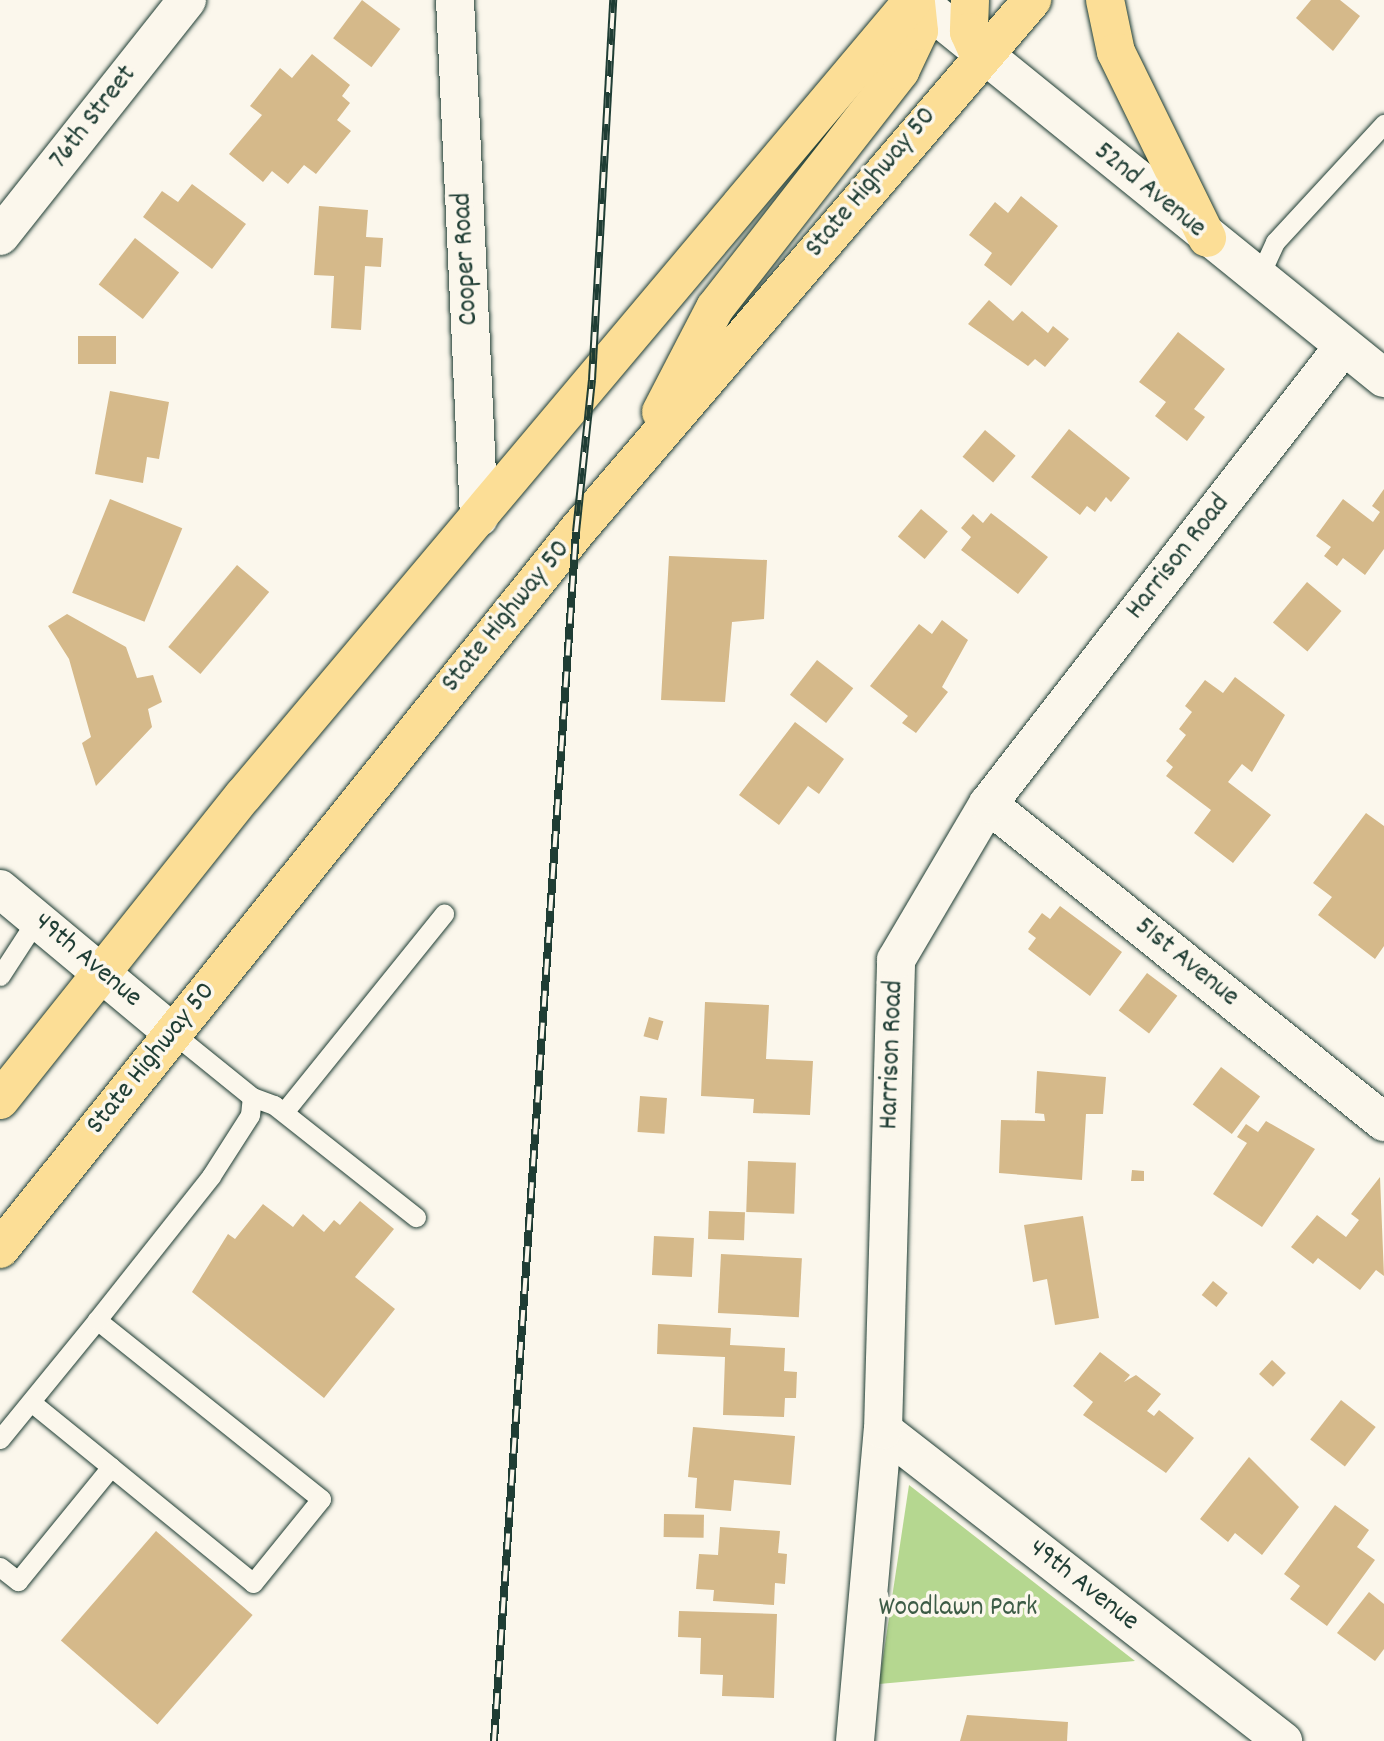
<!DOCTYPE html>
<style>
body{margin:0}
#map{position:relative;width:1384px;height:1741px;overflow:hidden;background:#fbf7ec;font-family:Dekko,sans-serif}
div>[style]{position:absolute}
.green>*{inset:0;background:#b5d790}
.building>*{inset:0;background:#d5b98a;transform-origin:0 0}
.roads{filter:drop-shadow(0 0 2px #1f3d34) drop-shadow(0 0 2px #1f3d34)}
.lane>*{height:19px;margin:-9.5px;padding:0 9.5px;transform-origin:9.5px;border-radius:9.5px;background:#fbf7ec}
.street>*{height:38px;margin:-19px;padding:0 19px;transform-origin:19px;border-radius:19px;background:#fbf7ec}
.secondary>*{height:38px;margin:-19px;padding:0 19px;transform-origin:19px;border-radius:19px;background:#fbf7ec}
.primary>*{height:38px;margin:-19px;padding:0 19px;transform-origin:19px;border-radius:19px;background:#fcde96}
.rail>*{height:8px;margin-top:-4px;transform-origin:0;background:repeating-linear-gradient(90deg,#fbf7ec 0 16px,#1f3d34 0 32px);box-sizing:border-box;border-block:2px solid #1f3d34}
span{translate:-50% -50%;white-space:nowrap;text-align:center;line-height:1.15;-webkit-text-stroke:7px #fbf7ec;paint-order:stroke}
.street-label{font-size:28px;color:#1f3d34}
.park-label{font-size:28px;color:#3d5c46}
</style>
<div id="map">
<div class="green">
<i style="clip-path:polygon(909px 1485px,1135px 1661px,879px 1684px)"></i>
</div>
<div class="building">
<i style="left:362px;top:0;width:48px;height:48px;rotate:37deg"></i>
<i style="clip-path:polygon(1311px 0,1340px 0,1360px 16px,1333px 51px,1296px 18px)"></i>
<i style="clip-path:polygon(312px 54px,350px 85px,342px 96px,350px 103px,337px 120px,351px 131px,316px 174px,304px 165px,288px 184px,272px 171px,263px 182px,229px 154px,262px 115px,250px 106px,280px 68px,292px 78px)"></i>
<i style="clip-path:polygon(192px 184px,246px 224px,212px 269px,143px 217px,162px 191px,178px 202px)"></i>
<i style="clip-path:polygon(1021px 196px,1058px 226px,1011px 286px,984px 265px,992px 253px,969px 235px,995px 202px,1008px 213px)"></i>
<i style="clip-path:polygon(319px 206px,368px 210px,366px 237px,383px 238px,381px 267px,365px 266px,361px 330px,331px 328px,334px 276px,314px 275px)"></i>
<i style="left:135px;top:238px;width:56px;height:59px;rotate:38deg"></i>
<i style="clip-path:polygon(989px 300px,1013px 321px,1022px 311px,1048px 333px,1053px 326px,1069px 339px,1045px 367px,1035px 359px,1028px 366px,968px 324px)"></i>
<i style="clip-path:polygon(1178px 332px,1225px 369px,1194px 409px,1205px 417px,1187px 441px,1155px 416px,1166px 402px,1139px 382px)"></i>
<i style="left:78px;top:336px;width:38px;height:28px"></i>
<i style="clip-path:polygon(110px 391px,169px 402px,159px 459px,147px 457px,143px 483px,95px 474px)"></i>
<i style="clip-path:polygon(1069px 429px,1130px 478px,1111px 502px,1106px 497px,1095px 512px,1087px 506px,1080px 515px,1031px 477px)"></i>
<i style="left:985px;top:430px;width:40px;height:35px;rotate:40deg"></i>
<i style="clip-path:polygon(1384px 489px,1384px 549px,1365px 575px,1343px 558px,1337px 566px,1324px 556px,1331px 547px,1316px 536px,1343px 499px,1373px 522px,1380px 512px,1372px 506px)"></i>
<i style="left:110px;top:499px;width:78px;height:101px;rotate:22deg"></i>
<i style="left:921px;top:509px;width:35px;height:36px;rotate:40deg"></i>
<i style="clip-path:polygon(991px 513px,1048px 557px,1018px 594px,961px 550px,971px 537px,961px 528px,973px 514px,983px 523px)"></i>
<i style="clip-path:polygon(669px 556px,767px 560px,764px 619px,732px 622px,725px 702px,661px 700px)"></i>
<i style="left:237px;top:565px;width:42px;height:107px;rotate:40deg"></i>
<i style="left:1307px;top:582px;width:45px;height:53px;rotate:40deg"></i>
<i style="clip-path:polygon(67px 614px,126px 647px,137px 678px,153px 675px,162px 702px,148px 709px,152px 727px,96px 786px,82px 743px,91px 737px,69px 659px,48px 626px)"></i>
<i style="clip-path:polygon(942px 620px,968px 640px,942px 687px,948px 692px,916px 733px,902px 723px,908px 716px,870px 686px,919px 624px,932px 634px)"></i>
<i style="left:817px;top:660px;width:46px;height:44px;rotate:38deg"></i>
<i style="clip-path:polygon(1235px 677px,1285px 715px,1252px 772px,1242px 764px,1228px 782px,1271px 815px,1233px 863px,1194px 833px,1211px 810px,1166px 776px,1173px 767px,1166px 761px,1186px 735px,1179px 729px,1192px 712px,1185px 706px,1205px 680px,1223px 693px)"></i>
<i style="clip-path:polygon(795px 722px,844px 759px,819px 794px,808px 786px,779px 825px,739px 795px)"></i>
<i style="clip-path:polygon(1366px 813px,1384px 826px,1384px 946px,1375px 959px,1318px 915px,1332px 897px,1313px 883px)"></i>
<i style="clip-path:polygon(1060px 906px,1122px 952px,1090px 996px,1028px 949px,1036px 938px,1028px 932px,1042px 913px,1050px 919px)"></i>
<i style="left:1147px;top:973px;width:38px;height:47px;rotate:37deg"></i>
<i style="clip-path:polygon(705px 1002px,769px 1005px,766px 1059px,813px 1061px,810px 1115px,753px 1113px,754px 1099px,701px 1096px)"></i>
<i style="left:649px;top:1017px;width:15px;height:20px;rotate:16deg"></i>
<i style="left:1221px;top:1067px;width:49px;height:47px;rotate:37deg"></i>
<i style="clip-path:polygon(1037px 1071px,1106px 1077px,1103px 1114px,1086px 1114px,1082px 1180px,999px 1173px,1001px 1120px,1045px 1121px,1044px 1114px,1035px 1113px)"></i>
<i style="left:640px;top:1096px;width:27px;height:36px;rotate:4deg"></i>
<i style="clip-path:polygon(1266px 1121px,1315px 1149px,1262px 1227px,1213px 1194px,1247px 1143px,1237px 1137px,1246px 1124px,1258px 1132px)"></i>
<i style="left:748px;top:1161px;width:48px;height:51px;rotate:2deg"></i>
<i style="clip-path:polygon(1132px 1170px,1144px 1171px,1144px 1181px,1131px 1181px)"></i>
<i style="clip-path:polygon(1380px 1177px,1384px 1276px,1376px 1270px,1360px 1290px,1318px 1258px,1313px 1264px,1291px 1247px,1317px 1215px,1346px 1237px,1359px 1220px,1351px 1214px)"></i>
<i style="clip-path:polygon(360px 1201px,394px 1229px,355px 1277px,395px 1309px,324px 1398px,192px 1292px,228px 1234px,235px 1239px,263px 1204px,293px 1227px,303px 1214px,324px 1232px,334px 1220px,340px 1225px)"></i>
<i style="left:709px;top:1211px;width:36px;height:28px;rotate:2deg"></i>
<i style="clip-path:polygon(1083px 1216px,1099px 1318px,1055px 1325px,1047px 1279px,1033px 1282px,1024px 1225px)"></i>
<i style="left:654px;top:1236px;width:40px;height:39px;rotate:3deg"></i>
<i style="left:721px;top:1254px;width:81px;height:59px;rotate:3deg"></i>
<i style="left:1213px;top:1281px;width:19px;height:18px;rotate:39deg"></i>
<i style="clip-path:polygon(658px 1324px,731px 1328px,730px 1345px,785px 1348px,784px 1371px,797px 1372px,796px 1398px,785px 1398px,784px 1417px,723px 1415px,725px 1357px,657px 1354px)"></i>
<i style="clip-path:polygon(1100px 1352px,1130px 1375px,1124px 1382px,1136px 1375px,1161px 1394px,1147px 1411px,1154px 1416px,1159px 1410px,1194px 1438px,1166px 1473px,1083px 1415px,1093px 1402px,1073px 1386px)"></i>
<i style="left:1272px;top:1360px;width:19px;height:19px;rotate:43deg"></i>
<i style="left:1341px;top:1400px;width:44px;height:50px;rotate:38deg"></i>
<i style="clip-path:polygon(693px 1427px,795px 1436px,791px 1485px,734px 1480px,731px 1511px,695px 1508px,697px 1478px,688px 1477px)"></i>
<i style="clip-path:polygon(1249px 1457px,1299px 1507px,1262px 1555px,1235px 1533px,1228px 1542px,1200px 1519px)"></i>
<i style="clip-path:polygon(1335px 1505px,1369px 1530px,1357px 1547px,1375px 1560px,1327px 1626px,1290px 1599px,1300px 1586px,1284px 1574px)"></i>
<i style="left:664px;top:1514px;width:40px;height:23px;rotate:1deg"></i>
<i style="clip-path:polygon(720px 1527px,780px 1531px,778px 1553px,787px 1554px,785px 1584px,775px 1583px,774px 1605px,713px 1601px,714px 1590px,696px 1589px,699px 1554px,718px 1555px)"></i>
<i style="left:156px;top:1531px;width:128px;height:145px;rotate:41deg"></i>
<i style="clip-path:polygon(1369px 1592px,1384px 1604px,1384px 1649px,1375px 1661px,1337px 1633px)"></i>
<i style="clip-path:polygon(679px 1611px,777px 1614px,774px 1698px,722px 1696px,723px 1675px,700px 1674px,701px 1638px,678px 1637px)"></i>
<i style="clip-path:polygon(967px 1715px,1068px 1722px,1067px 1741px,960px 1741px)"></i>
</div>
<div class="roads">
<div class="lane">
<i style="left:1258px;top:279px;width:41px;rotate:-65.3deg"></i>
<i style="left:1275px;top:242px;width:161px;rotate:-47.3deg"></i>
<i style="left:0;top:976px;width:68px;rotate:-57deg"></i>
<i style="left:252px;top:1097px;width:23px;rotate:20deg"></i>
<i style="left:274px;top:1105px;width:181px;rotate:38.3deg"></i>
<i style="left:284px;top:1112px;width:255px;rotate:-51.1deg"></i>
<i style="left:31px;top:1402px;width:103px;rotate:39.1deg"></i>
<i style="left:0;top:1439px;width:154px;rotate:-50.8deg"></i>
<i style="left:0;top:1567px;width:23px;rotate:38deg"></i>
<i style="left:18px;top:1581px;width:147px;rotate:-50.8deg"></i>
<i style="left:111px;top:1467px;width:183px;rotate:39.2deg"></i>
<i style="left:253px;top:1583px;width:108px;rotate:-51deg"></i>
<i style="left:321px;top:1499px;width:287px;rotate:-141.4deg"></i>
<i style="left:97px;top:1320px;width:184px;rotate:-51.6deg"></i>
<i style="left:211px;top:1176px;width:72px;rotate:-57.4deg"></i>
<i style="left:250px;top:1115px;width:18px;rotate:-84deg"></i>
<i style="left:252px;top:1097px;width:102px;rotate:-141deg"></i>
</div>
<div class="street">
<i style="left:455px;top:0;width:518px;rotate:87.34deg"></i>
<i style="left:0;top:236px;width:301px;rotate:-51.6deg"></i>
<i style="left:988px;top:804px;width:508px;rotate:38.77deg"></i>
<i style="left:0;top:889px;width:225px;rotate:39.8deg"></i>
<i style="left:883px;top:1430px;width:507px;rotate:37.87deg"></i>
<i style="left:855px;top:1741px;width:312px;rotate:-84.9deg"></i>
<i style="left:883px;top:1430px;width:470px;rotate:-88.4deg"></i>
<i style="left:896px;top:960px;width:181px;rotate:-59.5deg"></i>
<i style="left:988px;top:804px;width:579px;rotate:-52.16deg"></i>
</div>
<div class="secondary">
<i style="left:917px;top:0;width:601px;rotate:38.99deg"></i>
</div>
<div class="primary">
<i style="left:970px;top:0;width:32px;rotate:92deg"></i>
<i style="left:969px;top:32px;width:27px;rotate:66deg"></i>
<i style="left:1105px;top:0;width:53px;rotate:78.1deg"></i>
<i style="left:1116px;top:52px;width:207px;rotate:63.9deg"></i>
<i style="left:661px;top:412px;width:117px;rotate:-62.6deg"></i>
<i style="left:715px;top:308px;width:301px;rotate:-52deg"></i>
<i style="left:900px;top:71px;width:44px;rotate:-64.6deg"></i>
<i style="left:919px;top:31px;width:31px;rotate:-96deg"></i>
<i style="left:0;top:1100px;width:389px;rotate:-51.4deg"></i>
<i style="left:243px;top:796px;width:1040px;rotate:-49.91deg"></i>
<i style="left:0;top:1249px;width:920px;rotate:-51.22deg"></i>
<i style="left:576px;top:532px;width:701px;rotate:-49.4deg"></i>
</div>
</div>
<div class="rail">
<i style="left:494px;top:1741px;width:1212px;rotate:-86.12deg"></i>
<i style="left:576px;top:532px;width:153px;rotate:-84deg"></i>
<i style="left:592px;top:380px;width:381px;rotate:-86.8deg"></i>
</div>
<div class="street-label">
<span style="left:94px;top:118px;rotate:-52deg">76th Street</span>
<span style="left:872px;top:183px;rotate:-50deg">State Highway 50</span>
<span style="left:1149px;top:191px;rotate:39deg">52nd Avenue</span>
<span style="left:467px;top:259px;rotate:-93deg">Cooper Road</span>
<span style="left:1179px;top:558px;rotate:-52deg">Harrison Road</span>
<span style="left:507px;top:617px;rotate:-51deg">State Highway 50</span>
<span style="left:87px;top:961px;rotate:40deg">49th Avenue</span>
<span style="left:1186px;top:963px;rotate:39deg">51st Avenue</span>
<span style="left:893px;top:1055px;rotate:-88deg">Harrison Road</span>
<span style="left:152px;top:1059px;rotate:-51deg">State Highway 50</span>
<span style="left:1083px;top:1586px;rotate:38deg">49th Avenue</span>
</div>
<div class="park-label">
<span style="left:958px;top:1609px">Woodlawn Park</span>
</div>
</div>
